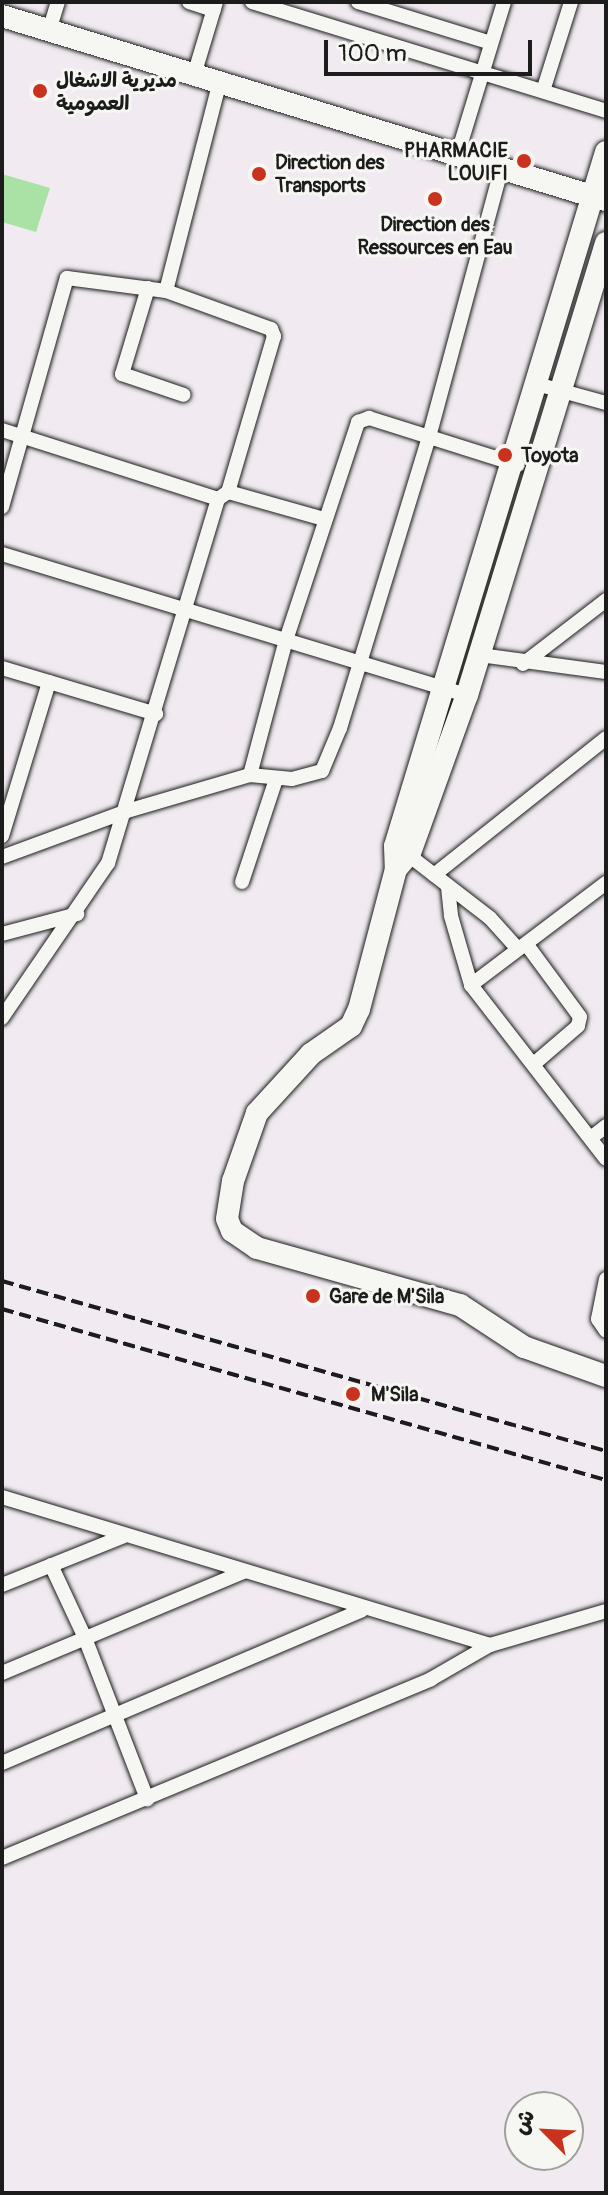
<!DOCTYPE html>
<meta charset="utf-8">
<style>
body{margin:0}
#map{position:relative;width:608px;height:2195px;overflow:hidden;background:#f1ebf1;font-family:Pangolin,"Playpen Sans Arabic",sans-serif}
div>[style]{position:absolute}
.green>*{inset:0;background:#aae2a5}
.roads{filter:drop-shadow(0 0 2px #1c1c1c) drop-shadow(0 0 2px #1c1c1c)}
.street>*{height:14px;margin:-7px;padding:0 7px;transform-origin:7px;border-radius:7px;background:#f6f6f2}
.secondary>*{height:22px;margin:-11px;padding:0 11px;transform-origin:11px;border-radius:11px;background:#f6f6f2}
.rail>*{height:4px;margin-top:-2px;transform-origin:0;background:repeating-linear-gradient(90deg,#1c1c1c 0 12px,transparent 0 18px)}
.dots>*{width:22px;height:22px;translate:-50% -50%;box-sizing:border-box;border:4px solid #f6f6f2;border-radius:50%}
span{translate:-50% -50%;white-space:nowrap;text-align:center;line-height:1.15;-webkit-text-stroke:6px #f6f6f2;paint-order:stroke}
.poi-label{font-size:20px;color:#1c1c1c;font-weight:700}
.left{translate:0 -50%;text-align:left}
.right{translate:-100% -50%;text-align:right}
.frame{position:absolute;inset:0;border:4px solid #1c1c1c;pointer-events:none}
.north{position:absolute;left:504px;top:2091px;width:80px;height:80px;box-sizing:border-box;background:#f6f6f2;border:2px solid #9f9f9c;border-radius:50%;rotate:294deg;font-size:22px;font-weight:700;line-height:32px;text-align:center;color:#1c1c1c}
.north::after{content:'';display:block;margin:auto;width:28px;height:36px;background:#c8321e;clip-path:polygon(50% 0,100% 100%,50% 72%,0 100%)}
.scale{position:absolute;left:324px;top:40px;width:208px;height:36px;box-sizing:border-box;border:4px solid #1c1c1c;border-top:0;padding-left:10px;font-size:24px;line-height:28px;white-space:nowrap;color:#1c1c1c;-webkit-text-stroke:6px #f6f6f2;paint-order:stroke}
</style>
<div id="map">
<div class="green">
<i style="clip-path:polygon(2px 174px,50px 188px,36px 232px,2px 222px)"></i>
</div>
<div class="roads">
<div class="street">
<i style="left:189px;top:2px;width:26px;rotate:18deg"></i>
<i style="left:252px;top:2px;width:370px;rotate:17.1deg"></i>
<i style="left:358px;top:2px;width:139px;rotate:17.1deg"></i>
<i style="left:49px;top:31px;width:30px;rotate:-73deg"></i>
<i style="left:194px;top:75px;width:76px;rotate:-73.2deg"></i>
<i style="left:543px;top:91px;width:93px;rotate:-72.5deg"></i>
<i style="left:457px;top:156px;width:161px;rotate:-73deg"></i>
<i style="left:148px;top:288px;width:90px;rotate:106.8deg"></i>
<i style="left:122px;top:374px;width:65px;rotate:18.7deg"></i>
<i style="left:166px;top:291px;width:214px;rotate:-75.6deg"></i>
<i style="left:537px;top:384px;width:72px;rotate:15.4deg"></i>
<i style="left:2px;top:430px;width:227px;rotate:17.7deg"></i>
<i style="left:228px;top:492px;width:100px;rotate:15.7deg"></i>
<i style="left:2px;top:507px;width:238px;rotate:-74.2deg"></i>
<i style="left:67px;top:278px;width:100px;rotate:7.5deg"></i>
<i style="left:166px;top:291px;width:112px;rotate:19.9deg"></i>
<i style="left:271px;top:329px;width:8px;rotate:67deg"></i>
<i style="left:274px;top:336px;width:163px;rotate:106.4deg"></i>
<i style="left:228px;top:492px;width:12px;rotate:145deg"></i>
<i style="left:218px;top:499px;width:380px;rotate:106.8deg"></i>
<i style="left:108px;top:863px;width:188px;rotate:124.4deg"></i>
<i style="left:2px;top:554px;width:486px;rotate:16.9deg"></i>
<i style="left:480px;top:655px;width:127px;rotate:7.7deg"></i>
<i style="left:523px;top:664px;width:105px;rotate:-37.6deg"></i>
<i style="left:2px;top:668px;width:161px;rotate:16.6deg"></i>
<i style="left:250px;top:775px;width:140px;rotate:-75.1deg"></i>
<i style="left:286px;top:640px;width:230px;rotate:-71.7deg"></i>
<i style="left:358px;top:422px;width:12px;rotate:-20deg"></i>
<i style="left:369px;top:418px;width:156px;rotate:17.5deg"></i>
<i style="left:2px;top:836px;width:161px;rotate:-73deg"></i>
<i style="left:402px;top:850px;width:111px;rotate:37.7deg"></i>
<i style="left:490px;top:918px;width:40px;rotate:48deg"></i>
<i style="left:2px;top:857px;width:133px;rotate:-20.2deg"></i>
<i style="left:127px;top:811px;width:128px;rotate:-16.3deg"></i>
<i style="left:250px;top:775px;width:42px;rotate:5.4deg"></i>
<i style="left:292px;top:779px;width:31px;rotate:-15deg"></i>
<i style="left:322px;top:771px;width:47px;rotate:-67.3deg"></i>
<i style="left:340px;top:728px;width:304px;rotate:-73deg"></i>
<i style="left:429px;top:437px;width:277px;rotate:-74.9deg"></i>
<i style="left:434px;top:875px;width:220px;rotate:-38.5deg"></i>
<i style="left:242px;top:882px;width:108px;rotate:-71.7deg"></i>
<i style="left:448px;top:887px;width:29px;rotate:84deg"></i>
<i style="left:451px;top:916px;width:72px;rotate:73.8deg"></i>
<i style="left:471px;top:985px;width:220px;rotate:52.2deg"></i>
<i style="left:2px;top:934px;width:78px;rotate:-14.9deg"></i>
<i style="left:527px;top:945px;width:89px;rotate:53.6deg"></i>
<i style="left:580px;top:1017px;width:9px;rotate:103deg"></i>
<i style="left:578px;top:1026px;width:57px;rotate:139.3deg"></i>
<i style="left:471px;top:985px;width:169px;rotate:-37.1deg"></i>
<i style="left:592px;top:1137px;width:18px;rotate:-38deg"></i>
<i style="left:606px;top:1279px;width:41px;rotate:101.3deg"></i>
<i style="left:598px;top:1319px;width:14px;rotate:56deg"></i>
<i style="left:2px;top:1497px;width:510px;rotate:16.87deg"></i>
<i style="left:490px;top:1645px;width:121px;rotate:-16.3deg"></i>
<i style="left:51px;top:1565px;width:81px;rotate:65deg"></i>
<i style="left:85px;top:1638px;width:173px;rotate:68.9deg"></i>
<i style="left:2px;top:1585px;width:131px;rotate:-21.9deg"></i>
<i style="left:2px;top:1673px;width:262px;rotate:-22.7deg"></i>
<i style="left:2px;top:1763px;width:391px;rotate:-23deg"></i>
<i style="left:2px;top:1858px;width:465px;rotate:-22.6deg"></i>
<i style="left:431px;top:1679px;width:68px;rotate:-30deg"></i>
</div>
<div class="secondary">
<i style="left:2px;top:16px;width:630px;rotate:16.97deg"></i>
<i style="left:606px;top:152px;width:725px;rotate:106.91deg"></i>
<i style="left:395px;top:846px;width:23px;rotate:88deg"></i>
<i style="left:396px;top:869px;width:145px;rotate:104.8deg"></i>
<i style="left:359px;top:1009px;width:19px;rotate:115deg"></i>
<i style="left:351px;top:1026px;width:49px;rotate:145deg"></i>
<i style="left:311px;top:1054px;width:80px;rotate:132.5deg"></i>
<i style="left:257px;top:1113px;width:72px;rotate:109.4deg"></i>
<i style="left:233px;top:1181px;width:38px;rotate:99deg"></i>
<i style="left:227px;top:1219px;width:13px;rotate:67deg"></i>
<i style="left:232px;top:1231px;width:30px;rotate:34deg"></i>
<i style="left:257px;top:1248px;width:211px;rotate:15.7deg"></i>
<i style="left:460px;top:1305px;width:77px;rotate:33.3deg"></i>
<i style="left:524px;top:1347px;width:87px;rotate:19.5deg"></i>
<i style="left:396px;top:869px;width:21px;rotate:-49deg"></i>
<i style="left:410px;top:853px;width:168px;rotate:-70.2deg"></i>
<i style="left:467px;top:695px;width:473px;rotate:-72.9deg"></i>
</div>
</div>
<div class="rail">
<i style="left:2px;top:1281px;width:627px;rotate:15.72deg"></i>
<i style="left:2px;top:1309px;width:628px;rotate:15.81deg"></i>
</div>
<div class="dots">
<i style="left:40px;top:91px;background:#c8321e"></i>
<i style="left:524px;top:161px;background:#c8321e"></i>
<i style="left:259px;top:174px;background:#c8321e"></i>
<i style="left:435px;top:199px;background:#c8321e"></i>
<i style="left:505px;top:455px;background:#c8321e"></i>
<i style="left:313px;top:1296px;background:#c8321e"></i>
<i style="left:353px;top:1394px;background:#c8321e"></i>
</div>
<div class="poi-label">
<span class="left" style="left:56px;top:92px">مديرية الاشغال<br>العمومية</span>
<span class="right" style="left:508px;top:162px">PHARMACIE<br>LOUIFI</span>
<span class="left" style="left:275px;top:174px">Direction des<br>Transports</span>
<span style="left:435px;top:236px">Direction des<br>Ressources en Eau</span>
<span class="left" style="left:521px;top:455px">Toyota</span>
<span class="left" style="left:329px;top:1296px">Gare de M'Sila</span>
<span class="left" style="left:371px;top:1394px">M'Sila</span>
</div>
<div class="frame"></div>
<div class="north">ش</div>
<div class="scale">100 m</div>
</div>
